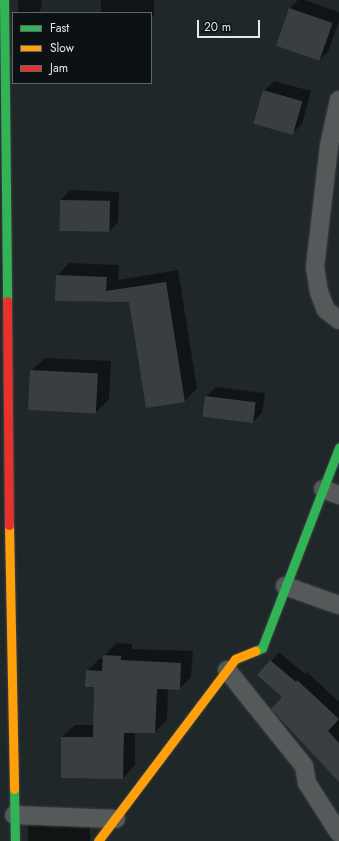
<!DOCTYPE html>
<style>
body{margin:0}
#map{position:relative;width:339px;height:841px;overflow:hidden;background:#202728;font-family:Jost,sans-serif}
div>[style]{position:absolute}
.shadow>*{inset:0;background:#0007}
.building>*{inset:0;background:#393e40;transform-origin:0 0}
.roads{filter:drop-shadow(0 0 1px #3e4345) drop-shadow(0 0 1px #3e4345)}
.street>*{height:18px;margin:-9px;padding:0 9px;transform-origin:9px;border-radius:9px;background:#55595a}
.fast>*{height:9px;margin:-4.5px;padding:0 4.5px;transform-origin:4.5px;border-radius:4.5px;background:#30b455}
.slow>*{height:9px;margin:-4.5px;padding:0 4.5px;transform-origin:4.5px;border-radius:4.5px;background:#ff9f0a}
.jam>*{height:9px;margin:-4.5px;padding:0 4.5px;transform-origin:4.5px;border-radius:4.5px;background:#e5322d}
span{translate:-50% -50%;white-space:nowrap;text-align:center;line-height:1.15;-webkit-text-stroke:4px #0c1113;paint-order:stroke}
.legend{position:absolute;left:12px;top:12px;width:140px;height:72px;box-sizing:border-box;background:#0c1113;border:1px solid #616769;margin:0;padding:5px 7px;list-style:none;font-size:12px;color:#e1e9eb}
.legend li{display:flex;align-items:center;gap:8px;height:20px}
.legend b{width:20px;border:1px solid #616769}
.scale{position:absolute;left:197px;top:20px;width:63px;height:18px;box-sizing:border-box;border:2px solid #e1e9eb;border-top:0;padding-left:5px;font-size:12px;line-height:14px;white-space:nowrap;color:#e1e9eb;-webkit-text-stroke:3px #0c1113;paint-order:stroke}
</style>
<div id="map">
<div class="shadow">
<i style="clip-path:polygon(18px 0,42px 0,41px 9px,38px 13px,18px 13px)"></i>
<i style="clip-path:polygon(101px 0,154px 0,154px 15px,151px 18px,151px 13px,101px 13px)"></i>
<i style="clip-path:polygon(298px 0,304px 0,339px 12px,339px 21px,329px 50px,320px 60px,278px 46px,290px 8px)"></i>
<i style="clip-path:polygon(274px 81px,311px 91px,302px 124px,292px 134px,264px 91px)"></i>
<i style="clip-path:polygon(70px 190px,119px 192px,118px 222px,109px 232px,61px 200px)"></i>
<i style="clip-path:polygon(69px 263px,119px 265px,118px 280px,178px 270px,197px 388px,185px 401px,130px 301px,57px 276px)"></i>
<i style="clip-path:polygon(45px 358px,111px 361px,109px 399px,96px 412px,31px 371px)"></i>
<i style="clip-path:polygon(216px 387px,265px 393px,262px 413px,253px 422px,206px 396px)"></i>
<i style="clip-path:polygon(116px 643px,132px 644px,132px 649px,193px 651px,191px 677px,179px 689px,168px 689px,167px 720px,155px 732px,135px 732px,135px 765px,123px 778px,62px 737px,75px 725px,94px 725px,95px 686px,87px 671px,99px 659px,104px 659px,104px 656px)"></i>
<i style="clip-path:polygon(279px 652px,305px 674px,307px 672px,338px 701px,339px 700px,339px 773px,283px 697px,271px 661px)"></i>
<i style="clip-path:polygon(37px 818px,90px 820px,90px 841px,28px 841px,28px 827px)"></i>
</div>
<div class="building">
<i style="left:289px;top:8px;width:46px;height:40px;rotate:19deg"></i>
<i style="left:263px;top:90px;width:41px;height:35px;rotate:16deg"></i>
<i style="left:60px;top:200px;width:50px;height:31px;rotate:1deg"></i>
<i style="clip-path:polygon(56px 275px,107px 277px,106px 291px,166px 282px,185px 402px,146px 408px,129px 302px,55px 301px)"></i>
<i style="left:30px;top:370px;width:68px;height:40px;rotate:3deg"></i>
<i style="left:205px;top:396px;width:51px;height:21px;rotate:7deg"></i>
<i style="clip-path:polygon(103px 655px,121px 656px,121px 660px,181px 663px,180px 690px,157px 689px,155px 733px,124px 733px,123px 779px,61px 778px,61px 737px,93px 737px,94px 687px,85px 687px,86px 670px,102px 671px)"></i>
<i style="clip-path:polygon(270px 660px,296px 682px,297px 680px,339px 719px,328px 731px,339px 743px,339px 782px,271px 709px,282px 697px,257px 675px)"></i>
</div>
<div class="roads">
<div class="street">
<i style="left:339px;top:100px;width:47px;rotate:102.3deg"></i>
<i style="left:329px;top:146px;width:122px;rotate:96.6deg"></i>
<i style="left:315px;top:267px;width:25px;rotate:81deg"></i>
<i style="left:319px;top:292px;width:19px;rotate:69deg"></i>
<i style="left:326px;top:310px;width:16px;rotate:38deg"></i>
<i style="left:323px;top:489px;width:17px;rotate:21deg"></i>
<i style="left:285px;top:586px;width:57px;rotate:19.4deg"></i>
<i style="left:227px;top:670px;width:123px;rotate:51.3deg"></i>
<i style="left:304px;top:766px;width:17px;rotate:80deg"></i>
<i style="left:307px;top:783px;width:59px;rotate:57.4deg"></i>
<i style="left:14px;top:815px;width:102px;rotate:2.2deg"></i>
</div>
<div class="fast">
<i style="left:4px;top:0;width:301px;rotate:89.4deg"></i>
<i style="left:255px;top:651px;width:8px;rotate:-23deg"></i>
<i style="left:262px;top:648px;width:215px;rotate:-69deg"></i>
<i style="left:14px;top:789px;width:52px;rotate:88.9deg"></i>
</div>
<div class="slow">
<i style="left:9px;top:525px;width:264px;rotate:88.9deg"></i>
<i style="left:98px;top:841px;width:228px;rotate:-53deg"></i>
<i style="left:235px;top:659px;width:22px;rotate:-22deg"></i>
</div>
<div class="jam">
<i style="left:7px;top:301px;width:224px;rotate:89.5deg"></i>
</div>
</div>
<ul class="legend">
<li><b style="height:5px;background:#30b455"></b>Fast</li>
<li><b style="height:5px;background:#ff9f0a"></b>Slow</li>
<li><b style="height:5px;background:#e5322d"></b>Jam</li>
</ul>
<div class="scale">20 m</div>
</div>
